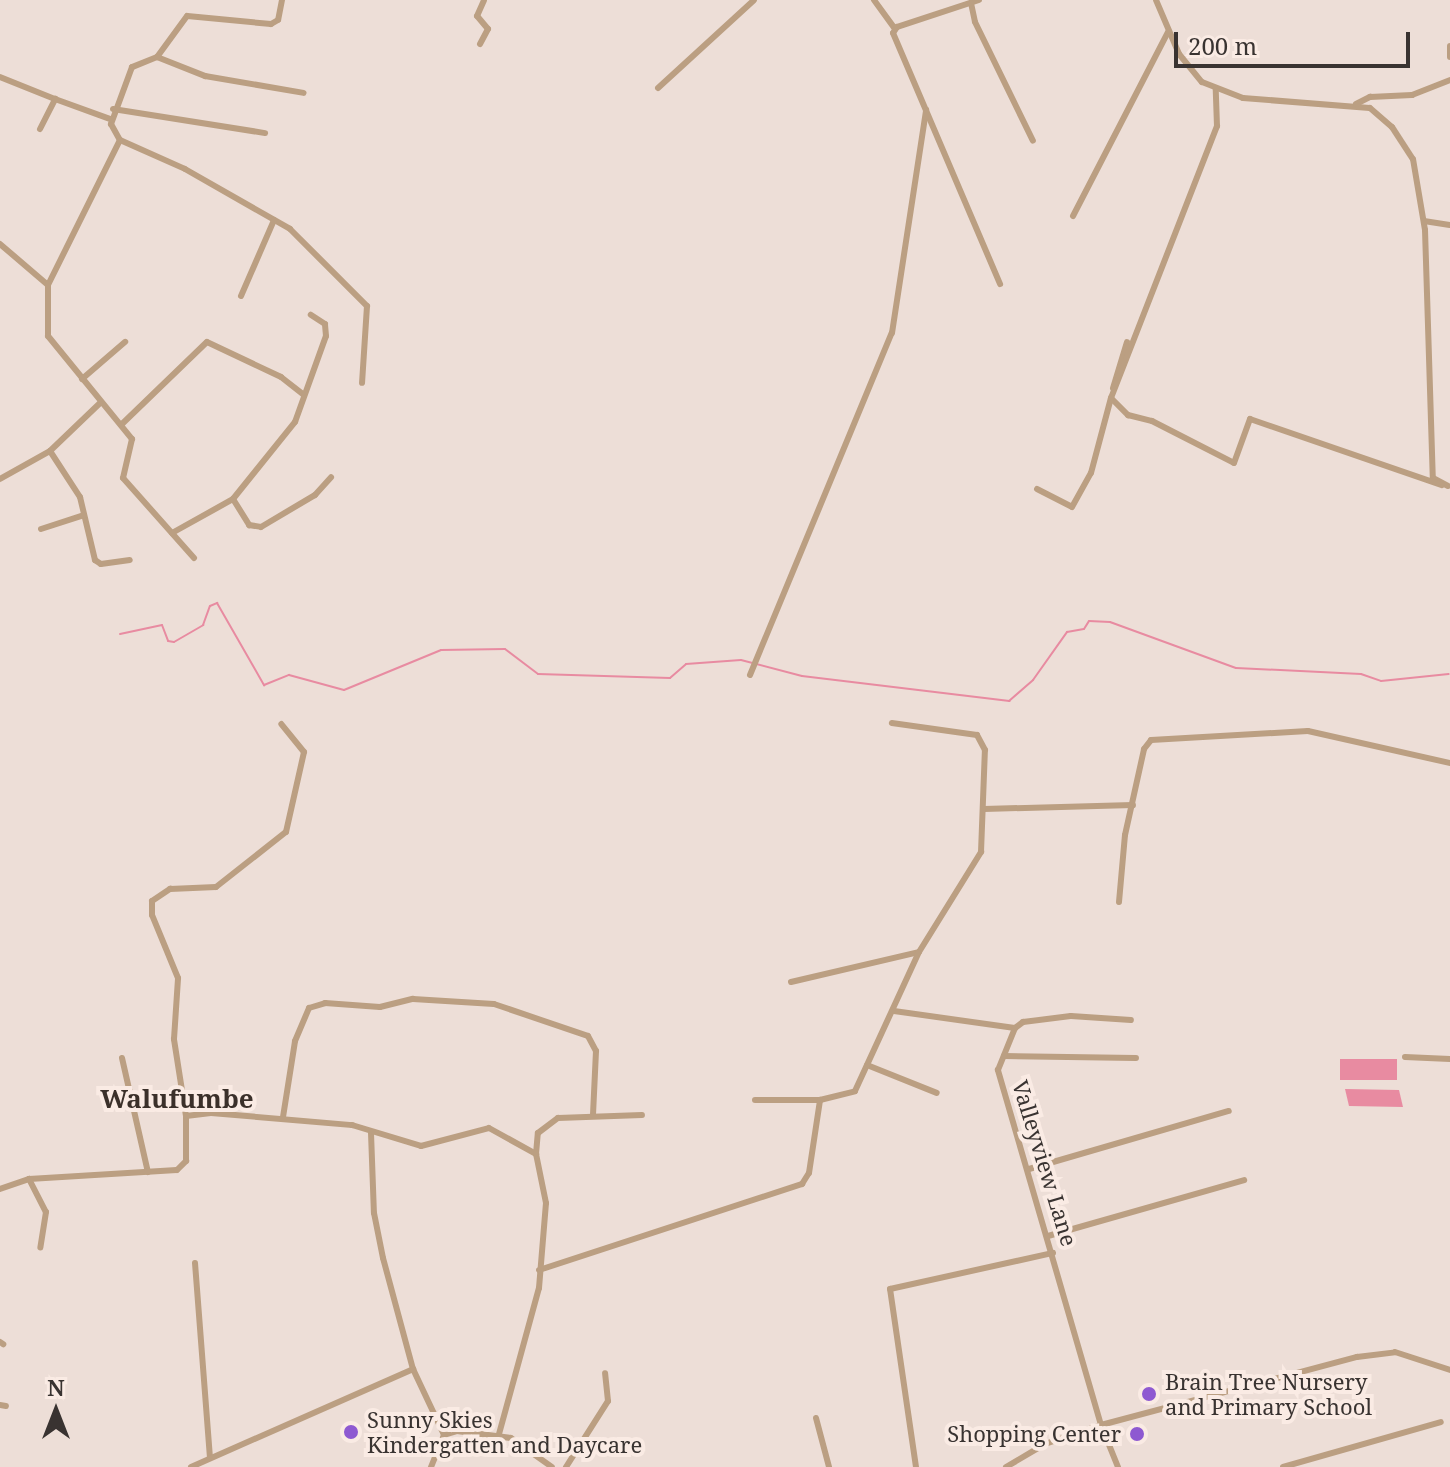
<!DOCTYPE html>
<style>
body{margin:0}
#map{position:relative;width:1450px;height:1467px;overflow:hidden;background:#edded7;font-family:"Noto Serif",serif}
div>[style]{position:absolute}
.water>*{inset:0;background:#e88ba1;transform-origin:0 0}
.stream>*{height:2px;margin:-1px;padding:0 1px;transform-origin:1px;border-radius:1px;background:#e88ba1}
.minor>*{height:6px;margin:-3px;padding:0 3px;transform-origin:3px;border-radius:3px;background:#bb9f82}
.dots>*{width:22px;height:22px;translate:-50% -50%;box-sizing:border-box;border:4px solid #faebe4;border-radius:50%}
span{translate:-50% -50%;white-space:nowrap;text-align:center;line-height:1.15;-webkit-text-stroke:8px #faebe4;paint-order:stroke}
.street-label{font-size:22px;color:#393331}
.poi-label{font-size:22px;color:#393331}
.left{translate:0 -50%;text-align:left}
.right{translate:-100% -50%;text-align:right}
.quarter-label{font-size:26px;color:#3b302a;font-weight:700}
.north{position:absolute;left:16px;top:1371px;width:80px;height:80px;-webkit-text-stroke:6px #faebe4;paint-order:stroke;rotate:0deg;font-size:22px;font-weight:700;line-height:32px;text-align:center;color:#393331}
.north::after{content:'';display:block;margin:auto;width:28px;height:36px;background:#393331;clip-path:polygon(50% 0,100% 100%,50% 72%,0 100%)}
.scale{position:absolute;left:1174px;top:32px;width:236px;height:36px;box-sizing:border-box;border:4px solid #393331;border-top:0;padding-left:10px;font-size:24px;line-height:28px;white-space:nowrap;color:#393331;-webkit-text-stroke:6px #faebe4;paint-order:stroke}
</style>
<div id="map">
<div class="water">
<i style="left:1340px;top:1059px;width:57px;height:21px"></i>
<i style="clip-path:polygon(1345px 1089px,1399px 1090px,1403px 1107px,1349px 1106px)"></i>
</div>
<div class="stream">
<i style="left:120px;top:634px;width:43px;rotate:-12.1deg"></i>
<i style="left:162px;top:625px;width:17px;rotate:69deg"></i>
<i style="left:168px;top:641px;width:6px;rotate:9deg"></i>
<i style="left:174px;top:642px;width:34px;rotate:-30deg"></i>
<i style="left:203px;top:625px;width:20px;rotate:-70deg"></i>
<i style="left:210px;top:606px;width:8px;rotate:-23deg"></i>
<i style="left:217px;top:603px;width:95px;rotate:60.2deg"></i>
<i style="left:264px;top:685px;width:27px;rotate:-22deg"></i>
<i style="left:289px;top:675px;width:57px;rotate:15.3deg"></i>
<i style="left:344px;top:690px;width:105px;rotate:-22.4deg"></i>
<i style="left:441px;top:650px;width:64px;rotate:-0.9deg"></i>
<i style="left:505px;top:649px;width:41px;rotate:37.1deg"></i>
<i style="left:538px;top:674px;width:132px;rotate:1.7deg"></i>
<i style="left:670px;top:678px;width:21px;rotate:-41deg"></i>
<i style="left:686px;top:664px;width:55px;rotate:-4.2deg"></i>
<i style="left:741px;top:660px;width:63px;rotate:14.7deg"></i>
<i style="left:802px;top:676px;width:209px;rotate:6.9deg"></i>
<i style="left:1009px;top:701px;width:32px;rotate:-41deg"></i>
<i style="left:1033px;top:680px;width:59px;rotate:-54.7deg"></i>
<i style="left:1067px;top:632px;width:17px;rotate:-10deg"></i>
<i style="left:1084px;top:629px;width:9px;rotate:-58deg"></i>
<i style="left:1089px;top:621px;width:21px;rotate:3deg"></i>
<i style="left:1110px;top:622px;width:134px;rotate:20.1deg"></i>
<i style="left:1236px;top:668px;width:125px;rotate:2.7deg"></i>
<i style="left:1361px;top:674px;width:21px;rotate:19deg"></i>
<i style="left:1381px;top:681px;width:68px;rotate:-5.9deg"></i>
</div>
<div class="minor">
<i style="left:282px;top:0;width:20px;rotate:101deg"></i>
<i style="left:278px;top:20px;width:8px;rotate:150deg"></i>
<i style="left:271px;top:24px;width:84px;rotate:-174.6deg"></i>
<i style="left:187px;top:16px;width:51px;rotate:126.2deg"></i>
<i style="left:157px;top:57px;width:27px;rotate:158deg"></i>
<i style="left:132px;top:67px;width:61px;rotate:110.2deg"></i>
<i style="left:111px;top:124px;width:18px;rotate:61deg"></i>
<i style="left:120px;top:140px;width:71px;rotate:24deg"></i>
<i style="left:185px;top:169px;width:121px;rotate:29.7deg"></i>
<i style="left:290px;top:229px;width:109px;rotate:45deg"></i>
<i style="left:367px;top:306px;width:77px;rotate:93.7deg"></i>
<i style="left:874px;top:0;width:36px;rotate:54deg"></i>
<i style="left:979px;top:0;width:86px;rotate:161.8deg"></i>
<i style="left:897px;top:27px;width:7px;rotate:124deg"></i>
<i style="left:893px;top:33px;width:273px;rotate:66.9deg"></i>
<i style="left:1156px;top:0;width:59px;rotate:66.9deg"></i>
<i style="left:1179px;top:54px;width:36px;rotate:51deg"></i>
<i style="left:1202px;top:82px;width:44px;rotate:21.3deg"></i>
<i style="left:1243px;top:98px;width:127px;rotate:4.5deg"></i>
<i style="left:1370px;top:108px;width:29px;rotate:41deg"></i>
<i style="left:1392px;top:127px;width:38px;rotate:57deg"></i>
<i style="left:1413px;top:159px;width:72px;rotate:80.4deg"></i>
<i style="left:1425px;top:230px;width:248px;rotate:88.2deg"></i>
<i style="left:1433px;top:478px;width:17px;rotate:28deg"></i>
<i style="left:971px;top:3px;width:19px;rotate:78deg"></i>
<i style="left:975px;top:22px;width:132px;rotate:64deg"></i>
<i style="left:480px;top:44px;width:17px;rotate:-62deg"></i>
<i style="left:488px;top:29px;width:17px;rotate:-130deg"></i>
<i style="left:477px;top:16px;width:17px;rotate:-66deg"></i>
<i style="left:1450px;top:46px;width:11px;rotate:90deg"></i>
<i style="left:157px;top:57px;width:52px;rotate:21.6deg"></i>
<i style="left:205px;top:76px;width:100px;rotate:9.7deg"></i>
<i style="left:0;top:77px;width:59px;rotate:21.8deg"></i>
<i style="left:658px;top:88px;width:130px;rotate:-42.5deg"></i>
<i style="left:1356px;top:104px;width:16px;rotate:-27deg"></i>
<i style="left:1370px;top:97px;width:42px;rotate:-2.7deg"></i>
<i style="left:1412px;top:95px;width:41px;rotate:-21.5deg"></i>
<i style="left:113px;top:109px;width:154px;rotate:9deg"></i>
<i style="left:40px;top:129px;width:34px;rotate:-63deg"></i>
<i style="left:55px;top:99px;width:59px;rotate:20deg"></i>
<i style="left:1073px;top:216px;width:207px;rotate:-62.7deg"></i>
<i style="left:1424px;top:221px;width:26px;rotate:9deg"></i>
<i style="left:0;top:244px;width:63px;rotate:40.5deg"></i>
<i style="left:48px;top:285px;width:51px;rotate:90deg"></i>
<i style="left:48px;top:336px;width:133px;rotate:50.8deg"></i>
<i style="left:132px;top:439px;width:40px;rotate:103deg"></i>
<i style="left:123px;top:478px;width:107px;rotate:48.4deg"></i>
<i style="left:48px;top:285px;width:162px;rotate:-63.6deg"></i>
<i style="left:241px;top:296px;width:83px;rotate:-66.5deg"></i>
<i style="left:82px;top:379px;width:57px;rotate:-40.7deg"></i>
<i style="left:1113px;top:388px;width:48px;rotate:-73.1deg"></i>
<i style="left:1112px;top:399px;width:23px;rotate:45deg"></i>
<i style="left:1128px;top:415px;width:25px;rotate:14deg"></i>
<i style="left:1152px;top:421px;width:92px;rotate:27.1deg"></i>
<i style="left:1234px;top:463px;width:47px;rotate:-70deg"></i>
<i style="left:1250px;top:419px;width:203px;rotate:19deg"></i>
<i style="left:122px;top:424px;width:118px;rotate:-44deg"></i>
<i style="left:207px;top:342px;width:82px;rotate:25.3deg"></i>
<i style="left:281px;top:377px;width:29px;rotate:38deg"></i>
<i style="left:50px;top:451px;width:55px;rotate:56.9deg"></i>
<i style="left:80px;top:497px;width:65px;rotate:76.6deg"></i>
<i style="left:95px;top:560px;width:7px;rotate:34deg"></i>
<i style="left:101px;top:564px;width:29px;rotate:-8deg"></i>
<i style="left:0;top:479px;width:57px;rotate:-29.2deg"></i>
<i style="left:50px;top:451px;width:69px;rotate:-43.8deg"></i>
<i style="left:1037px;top:489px;width:39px;rotate:27deg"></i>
<i style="left:1072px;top:507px;width:39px;rotate:-61deg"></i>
<i style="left:1091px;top:473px;width:78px;rotate:-75.1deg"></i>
<i style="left:1111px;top:398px;width:292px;rotate:-68.7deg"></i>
<i style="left:1217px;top:126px;width:37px;rotate:-92deg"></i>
<i style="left:233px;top:499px;width:31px;rotate:58deg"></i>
<i style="left:249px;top:525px;width:12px;rotate:9deg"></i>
<i style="left:261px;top:527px;width:63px;rotate:-30.7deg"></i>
<i style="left:315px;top:495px;width:24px;rotate:-48deg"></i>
<i style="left:41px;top:529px;width:45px;rotate:-18deg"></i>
<i style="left:172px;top:533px;width:70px;rotate:-29.1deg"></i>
<i style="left:233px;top:499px;width:99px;rotate:-51.2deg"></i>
<i style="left:295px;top:422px;width:91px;rotate:-70.2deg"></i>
<i style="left:326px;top:336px;width:12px;rotate:-95deg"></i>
<i style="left:325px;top:324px;width:17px;rotate:-147deg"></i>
<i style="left:750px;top:675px;width:370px;rotate:-67.5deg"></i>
<i style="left:892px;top:333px;width:226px;rotate:-81.3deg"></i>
<i style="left:984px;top:809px;width:149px;rotate:-1.5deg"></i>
<i style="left:1119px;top:902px;width:67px;rotate:-84.9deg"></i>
<i style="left:1125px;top:835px;width:88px;rotate:-77.5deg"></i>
<i style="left:1144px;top:749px;width:11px;rotate:-52deg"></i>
<i style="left:1151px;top:740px;width:157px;rotate:-3.3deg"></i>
<i style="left:1308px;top:731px;width:146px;rotate:12.7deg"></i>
<i style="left:791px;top:982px;width:131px;rotate:-13.2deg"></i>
<i style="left:894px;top:1011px;width:122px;rotate:8deg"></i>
<i style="left:1004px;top:1056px;width:132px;rotate:0.9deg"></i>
<i style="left:1405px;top:1057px;width:45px;rotate:2.5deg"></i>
<i style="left:122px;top:1058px;width:117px;rotate:77.2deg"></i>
<i style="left:867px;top:1065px;width:75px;rotate:21.8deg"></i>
<i style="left:755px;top:1100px;width:65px"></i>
<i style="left:820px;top:1100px;width:36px;rotate:-14deg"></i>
<i style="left:855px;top:1091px;width:153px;rotate:-65.3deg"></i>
<i style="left:919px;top:952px;width:118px;rotate:-58.2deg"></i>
<i style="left:981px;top:852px;width:102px;rotate:-87.8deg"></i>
<i style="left:985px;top:750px;width:17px;rotate:-118deg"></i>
<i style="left:977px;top:735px;width:86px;rotate:-172deg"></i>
<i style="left:186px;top:1116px;width:78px;rotate:-98.9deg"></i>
<i style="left:174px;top:1039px;width:61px;rotate:-86.2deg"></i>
<i style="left:178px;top:978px;width:68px;rotate:-112.4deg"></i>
<i style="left:152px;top:915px;width:14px;rotate:-90deg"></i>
<i style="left:152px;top:901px;width:22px;rotate:-34deg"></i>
<i style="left:170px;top:889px;width:46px;rotate:-2.5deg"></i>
<i style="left:216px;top:887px;width:89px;rotate:-38.2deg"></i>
<i style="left:286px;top:832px;width:82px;rotate:-77.3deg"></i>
<i style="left:304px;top:752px;width:36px;rotate:-129deg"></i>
<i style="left:283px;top:1117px;width:77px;rotate:-81deg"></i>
<i style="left:295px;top:1041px;width:36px;rotate:-67deg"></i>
<i style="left:309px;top:1008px;width:17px;rotate:-17deg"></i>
<i style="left:325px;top:1003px;width:55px;rotate:4.2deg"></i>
<i style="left:380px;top:1007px;width:34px;rotate:-14deg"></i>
<i style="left:413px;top:999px;width:81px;rotate:3.5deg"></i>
<i style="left:494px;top:1004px;width:99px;rotate:18.8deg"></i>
<i style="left:588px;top:1036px;width:17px;rotate:62deg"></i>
<i style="left:596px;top:1051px;width:64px;rotate:92.7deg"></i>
<i style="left:371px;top:1133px;width:80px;rotate:87.9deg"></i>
<i style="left:374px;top:1213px;width:46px;rotate:78.7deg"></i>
<i style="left:383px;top:1258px;width:115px;rotate:74.9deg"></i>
<i style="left:413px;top:1369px;width:73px;rotate:64.8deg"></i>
<i style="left:1029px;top:1169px;width:208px;rotate:-16.2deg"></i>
<i style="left:29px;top:1179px;width:37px;rotate:63deg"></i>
<i style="left:46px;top:1212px;width:36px;rotate:99deg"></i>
<i style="left:0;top:1189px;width:31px;rotate:-19deg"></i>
<i style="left:29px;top:1179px;width:148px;rotate:-3.5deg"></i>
<i style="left:177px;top:1170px;width:13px;rotate:-45deg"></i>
<i style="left:186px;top:1161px;width:45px;rotate:-90deg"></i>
<i style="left:186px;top:1116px;width:25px;rotate:-7deg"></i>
<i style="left:211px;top:1113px;width:142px;rotate:4.9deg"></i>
<i style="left:352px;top:1125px;width:72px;rotate:16.9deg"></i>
<i style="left:421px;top:1146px;width:70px;rotate:-14.8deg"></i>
<i style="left:489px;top:1128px;width:54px;rotate:29deg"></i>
<i style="left:1048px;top:1236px;width:204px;rotate:-15.9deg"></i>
<i style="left:195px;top:1263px;width:194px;rotate:85.6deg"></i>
<i style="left:539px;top:1270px;width:277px;rotate:-18.1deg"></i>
<i style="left:802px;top:1184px;width:13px;rotate:-58deg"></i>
<i style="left:809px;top:1173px;width:74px;rotate:-81.4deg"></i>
<i style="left:0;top:1342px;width:4px;rotate:34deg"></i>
<i style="left:0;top:1405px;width:6px;rotate:9deg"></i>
<i style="left:816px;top:1418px;width:51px;rotate:75.1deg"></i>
<i style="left:499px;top:1434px;width:151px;rotate:-74.7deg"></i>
<i style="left:539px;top:1288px;width:85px;rotate:-85.3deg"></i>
<i style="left:546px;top:1203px;width:50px;rotate:-101.5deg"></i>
<i style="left:536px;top:1154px;width:21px;rotate:-85deg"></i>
<i style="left:538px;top:1133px;width:25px;rotate:-37deg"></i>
<i style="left:558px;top:1118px;width:84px;rotate:-2deg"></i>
<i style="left:191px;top:1467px;width:243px;rotate:-23.8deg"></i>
<i style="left:431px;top:1467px;width:35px;rotate:-68deg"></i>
<i style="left:444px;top:1435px;width:14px;rotate:-17deg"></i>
<i style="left:457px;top:1431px;width:54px;rotate:7.4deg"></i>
<i style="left:511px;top:1438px;width:50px;rotate:35.3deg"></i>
<i style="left:566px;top:1467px;width:78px;rotate:-57.5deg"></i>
<i style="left:608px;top:1401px;width:28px;rotate:-96deg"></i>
<i style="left:916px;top:1467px;width:180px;rotate:-98.3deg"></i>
<i style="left:890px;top:1289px;width:167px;rotate:-12.5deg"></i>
<i style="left:1006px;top:1467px;width:45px;rotate:-30.5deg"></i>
<i style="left:1045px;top:1444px;width:59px;rotate:-18.7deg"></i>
<i style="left:1101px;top:1425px;width:265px;rotate:-14.9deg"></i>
<i style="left:1357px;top:1357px;width:38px;rotate:-7deg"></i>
<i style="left:1395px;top:1352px;width:58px;rotate:18.1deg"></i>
<i style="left:1118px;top:1467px;width:45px;rotate:-112deg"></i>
<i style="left:1101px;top:1425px;width:370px;rotate:-106.2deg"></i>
<i style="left:998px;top:1070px;width:45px;rotate:-68deg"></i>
<i style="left:1015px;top:1028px;width:10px;rotate:-37deg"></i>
<i style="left:1023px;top:1022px;width:48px;rotate:-7.1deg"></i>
<i style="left:1071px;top:1016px;width:60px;rotate:3.8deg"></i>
<i style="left:1283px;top:1467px;width:164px;rotate:-15.9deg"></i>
</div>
<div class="dots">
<i style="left:1149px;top:1394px;background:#8e59d1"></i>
<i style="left:351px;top:1432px;background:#8e59d1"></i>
<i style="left:1137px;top:1434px;background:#8e59d1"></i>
</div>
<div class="street-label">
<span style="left:1045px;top:1163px;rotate:73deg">Valleyview Lane</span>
</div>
<div class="poi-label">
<span class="left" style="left:1165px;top:1394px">Brain Tree Nursery<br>and Primary School</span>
<span class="left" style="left:367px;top:1432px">Sunny Skies<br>Kindergatten and Daycare</span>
<span class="right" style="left:1121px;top:1434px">Shopping Center</span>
</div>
<div class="quarter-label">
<span style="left:177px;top:1099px">Walufumbe</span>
</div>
<div class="north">N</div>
<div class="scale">200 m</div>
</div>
